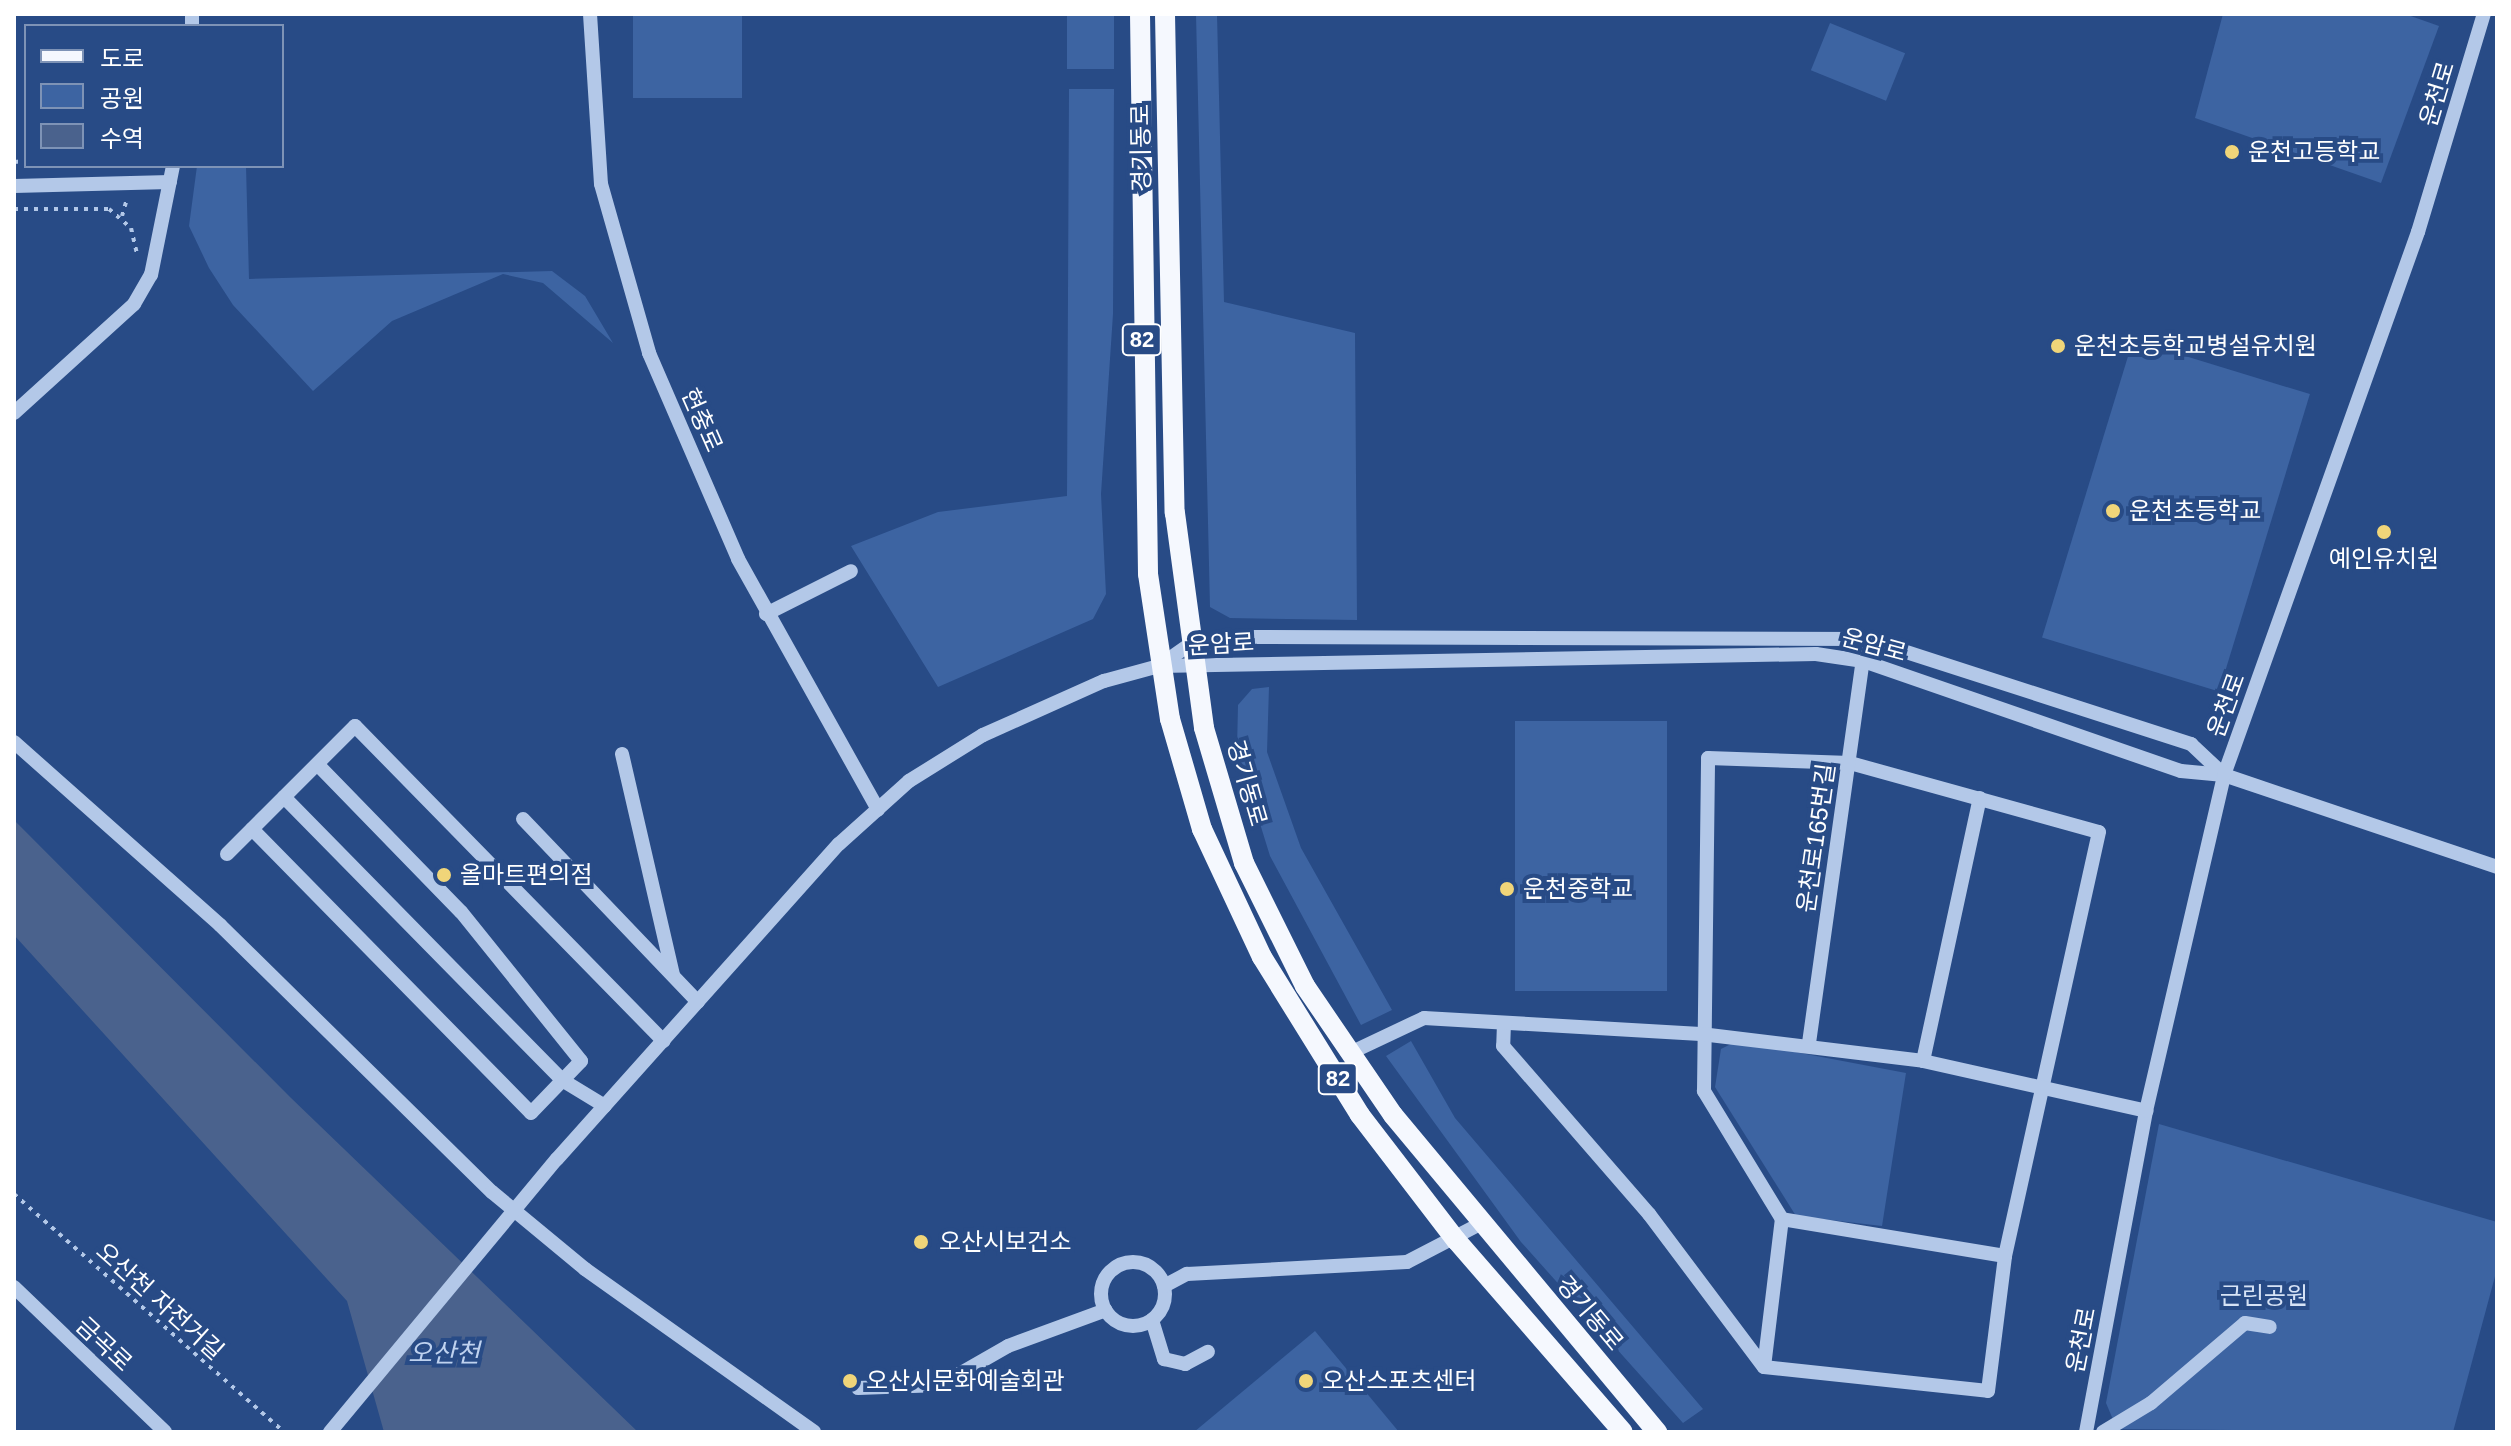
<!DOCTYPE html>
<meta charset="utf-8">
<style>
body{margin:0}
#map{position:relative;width:2511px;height:1446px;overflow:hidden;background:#284b86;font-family:Arial,"Noto Sans KR",sans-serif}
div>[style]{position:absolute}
.green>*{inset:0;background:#3d64a2;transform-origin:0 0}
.water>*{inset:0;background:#4a628d}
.path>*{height:4px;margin-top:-2px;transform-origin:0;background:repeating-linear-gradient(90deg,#b3c8e8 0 4px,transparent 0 10px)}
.minor>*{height:14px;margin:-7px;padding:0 7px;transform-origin:7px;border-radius:7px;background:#b3c8e8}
.minor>.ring{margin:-7px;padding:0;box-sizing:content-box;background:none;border:14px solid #b3c8e8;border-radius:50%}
.major>*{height:20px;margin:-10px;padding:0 10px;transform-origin:10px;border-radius:10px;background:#f5f8fe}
.minor-bridge>*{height:14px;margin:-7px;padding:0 7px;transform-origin:7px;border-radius:7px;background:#b3c8e8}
.dots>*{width:22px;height:22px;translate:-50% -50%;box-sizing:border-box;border:4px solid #284b86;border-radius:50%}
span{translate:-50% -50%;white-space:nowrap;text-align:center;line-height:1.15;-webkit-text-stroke:8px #284b86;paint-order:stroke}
.shield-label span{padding:2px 6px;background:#284b86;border:2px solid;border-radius:6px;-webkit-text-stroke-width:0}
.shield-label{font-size:22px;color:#fff;font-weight:700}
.street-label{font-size:24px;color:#fff}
.poi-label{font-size:24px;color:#fff}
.left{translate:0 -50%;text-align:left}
.park-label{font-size:24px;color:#d7e3f6}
.water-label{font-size:26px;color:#bfd2ef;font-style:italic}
.frame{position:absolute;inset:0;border:16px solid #fff;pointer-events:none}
.legend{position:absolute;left:24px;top:24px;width:260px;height:144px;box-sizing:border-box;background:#284b86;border:2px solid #7e93b6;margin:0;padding:10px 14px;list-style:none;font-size:24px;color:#fff}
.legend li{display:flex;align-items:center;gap:16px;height:40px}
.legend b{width:40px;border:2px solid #7e93b6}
</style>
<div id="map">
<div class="green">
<i style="left:633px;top:14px;width:109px;height:84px"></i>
<i style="left:1067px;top:14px;width:47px;height:55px"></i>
<i style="clip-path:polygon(1196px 14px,1217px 14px,1224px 302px,1355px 333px,1357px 620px,1230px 618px,1210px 607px)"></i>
<i style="clip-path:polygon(2223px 14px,2405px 14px,2439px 26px,2381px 183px,2195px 118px)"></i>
<i style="left:1830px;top:23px;width:81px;height:51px;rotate:22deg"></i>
<i style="clip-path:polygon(1069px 89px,1114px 89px,1113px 314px,1101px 494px,1106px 594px,1093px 619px,938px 687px,851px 546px,938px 512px,1067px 496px)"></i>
<i style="clip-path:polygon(197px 166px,246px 166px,249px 279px,552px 271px,585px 296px,613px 343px,543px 283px,503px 274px,392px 321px,313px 391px,233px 305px,209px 268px,189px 226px)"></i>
<i style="left:2133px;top:340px;width:185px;height:311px;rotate:17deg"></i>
<i style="clip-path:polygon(1269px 687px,1267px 752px,1301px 848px,1392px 1010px,1361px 1025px,1270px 856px,1237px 749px,1238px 705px,1252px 689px)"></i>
<i style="left:1667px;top:721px;width:270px;height:152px;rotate:90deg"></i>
<i style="clip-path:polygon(1411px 1041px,1455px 1118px,1703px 1409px,1683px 1423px,1521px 1242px,1386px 1056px)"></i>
<i style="clip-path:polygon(1737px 1041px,1906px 1073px,1882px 1226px,1796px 1216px,1715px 1087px,1721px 1049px)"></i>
<i style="clip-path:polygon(2159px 1124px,2497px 1222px,2497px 1269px,2453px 1432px,2117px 1429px,2106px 1403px)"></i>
<i style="clip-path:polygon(1315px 1331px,1399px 1432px,1194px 1432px)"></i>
</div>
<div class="water">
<i style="clip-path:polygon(14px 820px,290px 1097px,638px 1432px,384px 1432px,347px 1301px,14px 935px)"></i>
</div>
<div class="path">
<i style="left:14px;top:162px;width:12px;rotate:-5deg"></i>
<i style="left:14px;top:209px;width:95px"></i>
<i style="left:109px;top:209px;width:29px;rotate:41deg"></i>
<i style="left:131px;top:228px;width:27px;rotate:77deg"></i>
<i style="left:122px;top:216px;width:18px;rotate:-74deg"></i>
<i style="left:14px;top:1194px;width:360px;rotate:41.4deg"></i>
</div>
<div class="minor">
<i style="left:590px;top:14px;width:170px;rotate:86.3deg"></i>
<i style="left:601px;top:184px;width:176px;rotate:74.1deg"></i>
<i style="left:649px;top:353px;width:224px;rotate:66.6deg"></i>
<i style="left:738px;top:559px;width:287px;rotate:60.8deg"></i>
<i style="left:192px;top:26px;width:12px;rotate:-90deg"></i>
<i style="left:14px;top:186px;width:156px;rotate:-1.5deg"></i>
<i style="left:14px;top:413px;width:162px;rotate:-42.2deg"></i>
<i style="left:134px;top:304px;width:34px;rotate:-60deg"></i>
<i style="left:151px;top:275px;width:111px;rotate:-78.6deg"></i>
<i style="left:766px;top:614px;width:95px;rotate:-26.8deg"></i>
<i style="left:1159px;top:666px;width:657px;rotate:-1.05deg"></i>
<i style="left:1816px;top:654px;width:48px;rotate:8.5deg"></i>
<i style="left:1863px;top:661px;width:336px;rotate:19.1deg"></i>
<i style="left:2181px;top:771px;width:43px;rotate:5.3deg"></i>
<i style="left:2224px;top:775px;width:288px;rotate:18.6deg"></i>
<i style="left:14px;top:742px;width:276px;rotate:41.6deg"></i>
<i style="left:220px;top:925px;width:381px;rotate:44.5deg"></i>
<i style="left:492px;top:1192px;width:121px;rotate:39.6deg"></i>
<i style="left:585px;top:1269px;width:281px;rotate:35.4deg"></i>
<i style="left:622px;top:754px;width:227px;rotate:77deg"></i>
<i style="left:1708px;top:758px;width:142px;rotate:2deg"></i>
<i style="left:1850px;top:763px;width:258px;rotate:15.5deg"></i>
<i style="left:2099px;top:832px;width:434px;rotate:102.5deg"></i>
<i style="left:2005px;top:1256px;width:226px;rotate:-170.6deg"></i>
<i style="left:1782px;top:1219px;width:150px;rotate:-121.4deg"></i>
<i style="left:1704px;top:1091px;width:333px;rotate:-89.3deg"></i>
<i style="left:284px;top:797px;width:397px;rotate:45.5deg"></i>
<i style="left:562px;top:1080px;width:50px;rotate:31.2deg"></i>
<i style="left:523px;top:819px;width:253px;rotate:46.3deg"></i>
<i style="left:252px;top:829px;width:398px;rotate:45.5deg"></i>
<i style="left:531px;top:1113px;width:72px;rotate:-46.1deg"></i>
<i style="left:581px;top:1061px;width:191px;rotate:-128.8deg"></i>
<i style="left:461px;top:912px;width:206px;rotate:-134.2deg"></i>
<i style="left:227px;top:854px;width:181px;rotate:-45deg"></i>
<i style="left:355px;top:726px;width:441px;rotate:45.6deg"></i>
<i style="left:1504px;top:1023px;width:23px;rotate:92deg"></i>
<i style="left:1503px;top:1046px;width:223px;rotate:49deg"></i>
<i style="left:1649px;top:1214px;width:191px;rotate:53.1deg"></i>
<i style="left:1764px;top:1367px;width:225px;rotate:6.1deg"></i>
<i style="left:1988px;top:1391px;width:136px;rotate:-82.8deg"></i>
<i style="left:1809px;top:1043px;width:408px;rotate:-82deg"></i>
<i style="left:1350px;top:1053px;width:82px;rotate:-25.3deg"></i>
<i style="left:1424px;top:1018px;width:277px;rotate:3.3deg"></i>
<i style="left:1701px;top:1034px;width:224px;rotate:6.9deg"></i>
<i style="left:1923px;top:1061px;width:229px;rotate:12.6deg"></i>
<i style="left:1923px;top:1061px;width:269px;rotate:-77.8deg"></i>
<i style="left:557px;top:1159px;width:423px;rotate:-48.2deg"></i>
<i style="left:839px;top:844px;width:94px;rotate:-42deg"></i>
<i style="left:909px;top:781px;width:87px;rotate:-31.9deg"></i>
<i style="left:983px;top:735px;width:133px;rotate:-24.1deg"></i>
<i style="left:1104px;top:681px;width:57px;rotate:-15.3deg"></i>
<i style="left:1159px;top:666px;width:37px;rotate:-35deg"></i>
<i style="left:1189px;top:645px;width:67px;rotate:-6.8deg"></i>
<i style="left:1256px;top:637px;width:610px;rotate:0.19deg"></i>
<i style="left:1866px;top:639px;width:342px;rotate:17.9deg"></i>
<i style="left:2191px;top:744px;width:45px;rotate:43.2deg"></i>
<i class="ring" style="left:1101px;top:1262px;width:50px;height:50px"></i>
<i style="left:1164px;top:1286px;width:26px;rotate:-28deg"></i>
<i style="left:1187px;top:1274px;width:220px;rotate:-3.1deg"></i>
<i style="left:1407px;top:1262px;width:82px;rotate:-27.5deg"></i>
<i style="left:14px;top:1287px;width:209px;rotate:43.8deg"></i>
<i style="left:1152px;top:1320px;width:41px;rotate:72.9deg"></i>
<i style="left:1164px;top:1359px;width:22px;rotate:13deg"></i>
<i style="left:1185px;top:1364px;width:26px;rotate:-28deg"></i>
<i style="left:1764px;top:1367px;width:149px;rotate:-83.1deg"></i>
<i style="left:858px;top:1388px;width:82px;rotate:-2.1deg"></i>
<i style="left:940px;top:1385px;width:78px;rotate:-29.8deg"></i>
<i style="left:1008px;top:1346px;width:104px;rotate:-20.2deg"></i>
<i style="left:2086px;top:1432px;width:327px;rotate:-79.4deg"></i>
<i style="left:2146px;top:1111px;width:345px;rotate:-76.9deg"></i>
<i style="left:2224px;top:775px;width:577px;rotate:-70.34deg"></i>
<i style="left:2418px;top:232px;width:228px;rotate:-73.2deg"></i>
<i style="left:2103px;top:1432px;width:56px;rotate:-31.1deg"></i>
<i style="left:2151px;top:1403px;width:123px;rotate:-40.4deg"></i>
<i style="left:2245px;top:1323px;width:25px;rotate:9deg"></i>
</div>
<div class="major">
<i style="left:1140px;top:14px;width:560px;rotate:89.18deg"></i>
<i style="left:1148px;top:574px;width:147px;rotate:81.4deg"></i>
<i style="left:1170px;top:719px;width:115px;rotate:73.8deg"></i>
<i style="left:1202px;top:829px;width:141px;rotate:64.9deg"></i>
<i style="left:1262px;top:957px;width:186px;rotate:58.2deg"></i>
<i style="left:1360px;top:1115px;width:158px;rotate:52.5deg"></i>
<i style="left:1456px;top:1240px;width:254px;rotate:49deg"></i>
<i style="left:1165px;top:14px;width:499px;rotate:88.9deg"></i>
<i style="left:1175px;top:513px;width:217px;rotate:82.3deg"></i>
<i style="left:1204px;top:728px;width:141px;rotate:73.5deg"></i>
<i style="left:1244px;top:863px;width:137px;rotate:63.6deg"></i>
<i style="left:1305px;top:986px;width:156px;rotate:55.7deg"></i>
<i style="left:1393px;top:1115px;width:413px;rotate:50.2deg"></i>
</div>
<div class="minor-bridge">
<i style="left:330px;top:1432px;width:355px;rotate:-50.3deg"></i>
</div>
<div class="dots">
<i style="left:2232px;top:152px;background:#f0d579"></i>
<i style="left:2058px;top:346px;background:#f0d579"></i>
<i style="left:2113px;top:511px;background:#f0d579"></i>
<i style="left:2384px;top:532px;background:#f0d579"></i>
<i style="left:444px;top:875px;background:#f0d579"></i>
<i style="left:1507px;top:889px;background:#f0d579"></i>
<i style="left:921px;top:1242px;background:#f0d579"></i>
<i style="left:850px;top:1381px;background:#f0d579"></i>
<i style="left:1306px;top:1381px;background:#f0d579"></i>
</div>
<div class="shield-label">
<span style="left:1142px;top:340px">82</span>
<span style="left:1338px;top:1079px">82</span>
</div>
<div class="street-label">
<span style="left:2437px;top:94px;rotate:-73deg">운천로</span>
<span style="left:1141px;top:148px;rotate:-91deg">경기동로</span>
<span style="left:702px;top:420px;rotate:66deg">현충로</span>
<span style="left:1221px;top:644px;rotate:-3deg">운암로</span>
<span style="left:1874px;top:645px;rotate:15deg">운암로</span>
<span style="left:2226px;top:705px;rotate:-70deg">운천로</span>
<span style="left:1247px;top:783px;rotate:74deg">경기동로</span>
<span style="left:1816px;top:838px;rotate:-82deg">운천로165번길</span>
<span style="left:160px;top:1301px;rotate:42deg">오산천 자전거길</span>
<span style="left:1590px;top:1313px;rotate:50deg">경기동로</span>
<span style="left:2081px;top:1340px;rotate:-79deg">운천로</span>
<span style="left:104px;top:1344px;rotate:43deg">금곡로</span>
</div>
<div class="poi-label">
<span class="left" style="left:2248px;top:152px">운천고등학교</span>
<span class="left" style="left:2074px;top:346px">운천초등학교병설유치원</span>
<span class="left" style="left:2129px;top:511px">운천초등학교</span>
<span style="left:2384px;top:559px">예인유치원</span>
<span class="left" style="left:460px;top:875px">올마트편의점</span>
<span class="left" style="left:1523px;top:889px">운천중학교</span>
<span class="left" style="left:939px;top:1242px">오산시보건소</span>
<span class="left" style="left:866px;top:1381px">오산시문화예술회관</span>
<span class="left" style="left:1322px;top:1381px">오산스포츠센터</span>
</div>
<div class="park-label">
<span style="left:2264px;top:1296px">근린공원</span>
</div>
<div class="water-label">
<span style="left:444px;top:1354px">오산천</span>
</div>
<div class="frame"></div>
<ul class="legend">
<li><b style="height:10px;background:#f5f8fe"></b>도로</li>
<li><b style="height:22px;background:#3d64a2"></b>공원</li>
<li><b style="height:22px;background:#4a628d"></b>수역</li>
</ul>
</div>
